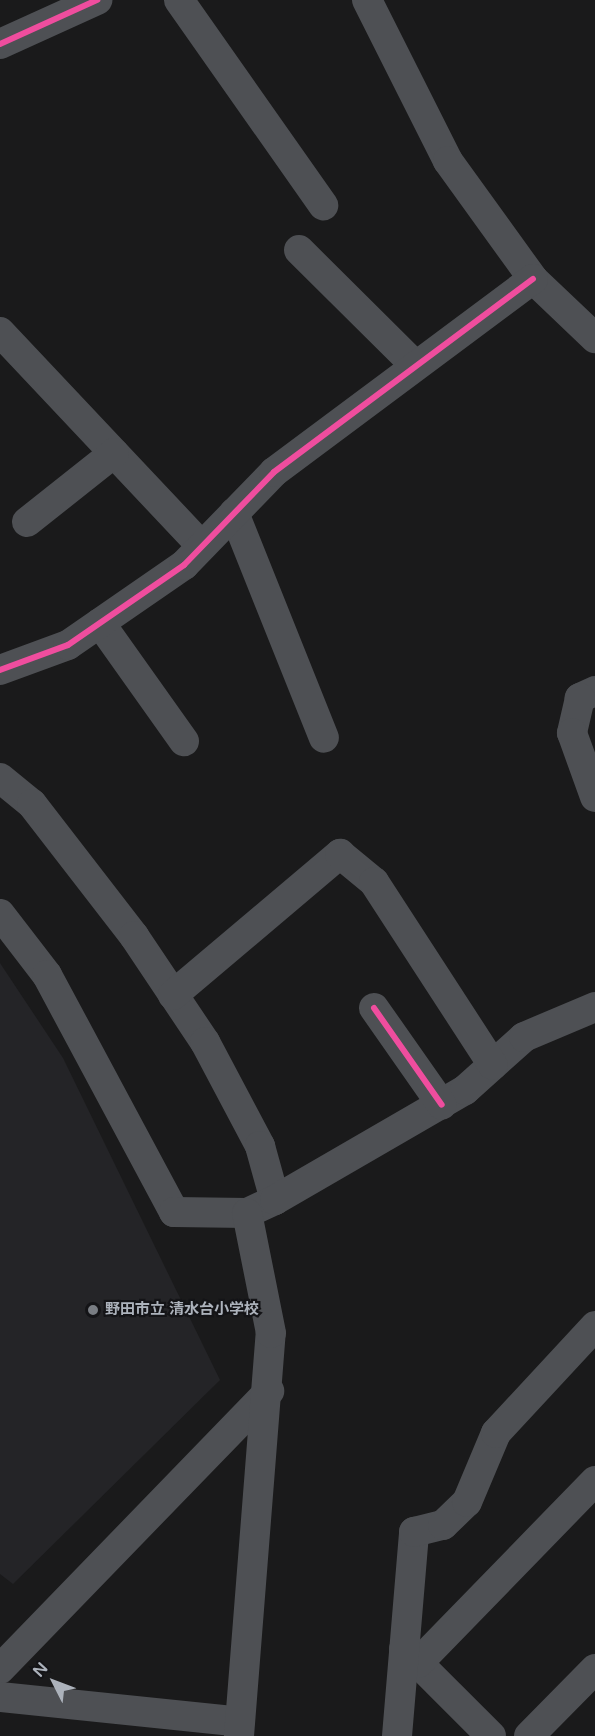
<!DOCTYPE html>
<meta charset="utf-8">
<style>
body{margin:0}
#map{position:relative;width:595px;height:1736px;overflow:hidden;background:#1a1a1b;font-family:"Varela Round","Noto Sans JP",sans-serif}
div>[style]{position:absolute}
.built>*{inset:0;background:#242427}
.minor>*{height:30px;margin:-15px;padding:0 15px;transform-origin:15px;border-radius:15px;background:#4e5054}
.cycleway>*{height:6px;margin:-3px;padding:0 3px;transform-origin:3px;border-radius:3px;background:#ef4d9e}
.dots>*{width:16px;height:16px;translate:-50% -50%;box-sizing:border-box;border:3px solid #141417;border-radius:50%}
span{translate:-50% -50%;white-space:nowrap;text-align:center;line-height:1.15;-webkit-text-stroke:4.5px #141417;paint-order:stroke}
.poi-label{font-size:15px;color:#acb2bb;font-weight:700}
.left{translate:0 -50%;text-align:left}
.north{position:absolute;left:24px;top:1652px;width:60px;height:60px;-webkit-text-stroke:4px #141417;paint-order:stroke;rotate:312deg;font-size:16px;font-weight:700;line-height:24px;text-align:center;color:#acb2bb}
.north::after{content:'';display:block;margin:auto;width:21px;height:27px;background:#acb2bb;clip-path:polygon(50% 0,100% 100%,50% 72%,0 100%)}
</style>
<div id="map">
<div class="built">
<i style="clip-path:polygon(0 963px,63px 1058px,220px 1380px,13px 1584px,0 1574px)"></i>
</div>
<div class="minor">
<i style="left:179px;top:0;width:251px;rotate:54.9deg"></i>
<i style="left:367px;top:0;width:180px;rotate:63.3deg"></i>
<i style="left:448px;top:161px;width:145px;rotate:54.2deg"></i>
<i style="left:533px;top:279px;width:86px;rotate:43.6deg"></i>
<i style="left:0;top:44px;width:107px;rotate:-24.4deg"></i>
<i style="left:299px;top:250px;width:163px;rotate:44.8deg"></i>
<i style="left:0;top:332px;width:294px;rotate:46.7deg"></i>
<i style="left:234px;top:513px;width:242px;rotate:68.2deg"></i>
<i style="left:27px;top:522px;width:111px;rotate:-38.4deg"></i>
<i style="left:100px;top:623px;width:145px;rotate:54.6deg"></i>
<i style="left:0;top:670px;width:72px;rotate:-20.2deg"></i>
<i style="left:68px;top:645px;width:141px;rotate:-34.6deg"></i>
<i style="left:184px;top:565px;width:129px;rotate:-45.9deg"></i>
<i style="left:274px;top:472px;width:323px;rotate:-36.7deg"></i>
<i style="left:595px;top:691px;width:17px;rotate:155deg"></i>
<i style="left:580px;top:698px;width:36px;rotate:103deg"></i>
<i style="left:572px;top:733px;width:68px;rotate:70.2deg"></i>
<i style="left:0;top:778px;width:41px;rotate:39.1deg"></i>
<i style="left:32px;top:804px;width:167px;rotate:52.3deg"></i>
<i style="left:134px;top:936px;width:128px;rotate:56.2deg"></i>
<i style="left:205px;top:1042px;width:118px;rotate:62.1deg"></i>
<i style="left:260px;top:1146px;width:56px;rotate:74.5deg"></i>
<i style="left:0;top:914px;width:77px;rotate:52.4deg"></i>
<i style="left:47px;top:975px;width:269px;rotate:61.8deg"></i>
<i style="left:174px;top:1212px;width:73px;rotate:0.8deg"></i>
<i style="left:247px;top:1213px;width:31px;rotate:-25deg"></i>
<i style="left:275px;top:1200px;width:220px;rotate:-30.1deg"></i>
<i style="left:465px;top:1090px;width:79px;rotate:-41.9deg"></i>
<i style="left:524px;top:1037px;width:77px;rotate:-22.9deg"></i>
<i style="left:173px;top:995px;width:219px;rotate:-40.2deg"></i>
<i style="left:340px;top:854px;width:44px;rotate:39.5deg"></i>
<i style="left:374px;top:882px;width:218px;rotate:57deg"></i>
<i style="left:374px;top:1008px;width:118px;rotate:55deg"></i>
<i style="left:404px;top:1649px;width:123px;rotate:45deg"></i>
<i style="left:418px;top:1663px;width:254px;rotate:-45.8deg"></i>
<i style="left:0;top:1669px;width:387px;rotate:-45.9deg"></i>
<i style="left:0;top:1697px;width:241px;rotate:5.9deg"></i>
<i style="left:239px;top:1736px;width:404px;rotate:-85.5deg"></i>
<i style="left:271px;top:1333px;width:122px;rotate:-101.3deg"></i>
<i style="left:397px;top:1736px;width:205px;rotate:-85.2deg"></i>
<i style="left:414px;top:1532px;width:30px;rotate:-14deg"></i>
<i style="left:443px;top:1525px;width:33px;rotate:-44deg"></i>
<i style="left:467px;top:1502px;width:75px;rotate:-67.2deg"></i>
<i style="left:496px;top:1433px;width:146px;rotate:-47.2deg"></i>
<i style="left:529px;top:1736px;width:94px;rotate:-45.4deg"></i>
</div>
<div class="cycleway">
<i style="left:0;top:44px;width:107px;rotate:-24.4deg"></i>
<i style="left:0;top:670px;width:72px;rotate:-20.2deg"></i>
<i style="left:68px;top:645px;width:141px;rotate:-34.6deg"></i>
<i style="left:184px;top:565px;width:129px;rotate:-45.9deg"></i>
<i style="left:274px;top:472px;width:323px;rotate:-36.7deg"></i>
<i style="left:374px;top:1008px;width:118px;rotate:55deg"></i>
</div>
<div class="dots">
<i style="left:93px;top:1310px;background:#797d83"></i>
</div>
<div class="poi-label">
<span class="left" style="left:105px;top:1310px">野田市立 清水台小学校</span>
</div>
<div class="north">N</div>
</div>
